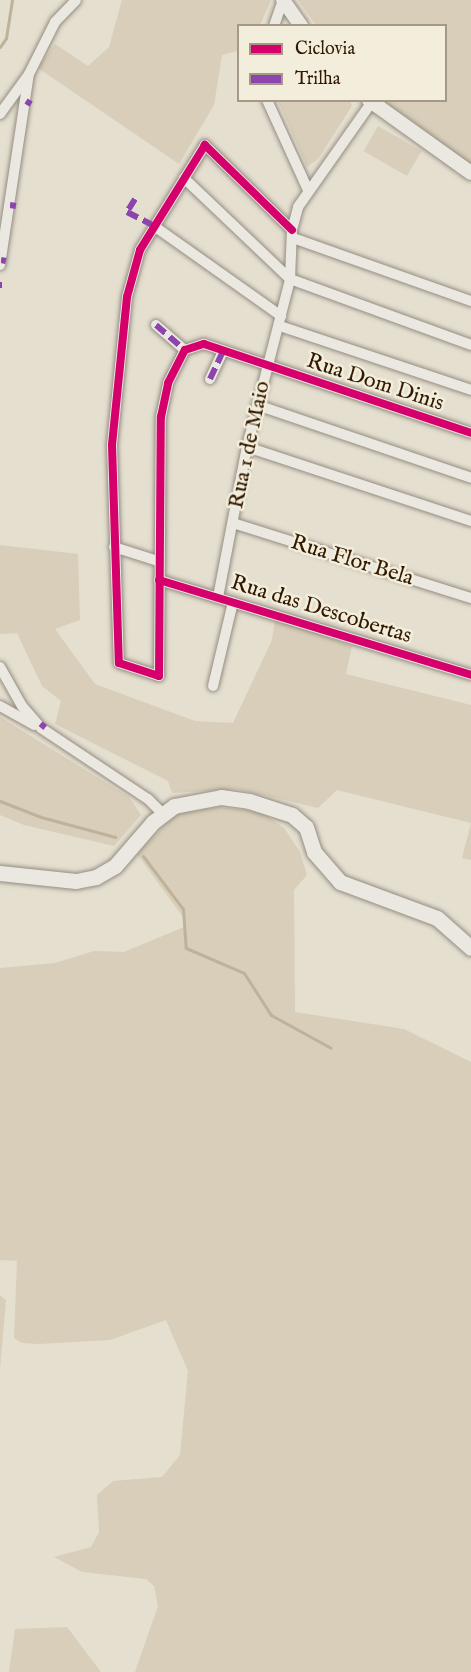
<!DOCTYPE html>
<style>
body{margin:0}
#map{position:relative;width:471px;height:1672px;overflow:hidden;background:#e5dfd0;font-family:"IM FELL English",serif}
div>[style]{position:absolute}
.green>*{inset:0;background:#d8ceb9;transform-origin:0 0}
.stream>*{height:3px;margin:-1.5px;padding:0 1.5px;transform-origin:1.5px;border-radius:1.5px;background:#beb29b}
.roads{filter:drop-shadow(0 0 2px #948d82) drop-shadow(0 0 2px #948d82)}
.minor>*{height:10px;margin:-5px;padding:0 5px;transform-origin:5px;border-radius:5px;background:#eae8e0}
.tertiary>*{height:14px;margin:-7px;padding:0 7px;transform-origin:7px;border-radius:7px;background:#eae8e0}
.secondary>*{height:15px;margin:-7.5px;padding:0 7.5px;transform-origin:7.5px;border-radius:7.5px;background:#eae8e0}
.quiet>*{height:6px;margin-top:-3px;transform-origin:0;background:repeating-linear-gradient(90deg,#8e44ad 0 12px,transparent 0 18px)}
.cycleway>*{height:8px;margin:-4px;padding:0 4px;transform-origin:4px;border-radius:4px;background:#d6006c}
span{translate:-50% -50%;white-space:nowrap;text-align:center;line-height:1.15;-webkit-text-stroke:5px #f3eddb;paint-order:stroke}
.street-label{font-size:22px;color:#311901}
.legend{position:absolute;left:237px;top:24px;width:210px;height:78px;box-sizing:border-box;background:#f3eddb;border:2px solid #a59884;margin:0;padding:8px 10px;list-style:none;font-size:18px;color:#311901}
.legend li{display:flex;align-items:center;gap:12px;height:30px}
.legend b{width:30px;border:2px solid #a59884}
</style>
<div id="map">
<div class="green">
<i style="clip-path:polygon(122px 0,271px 0,260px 25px,238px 26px,238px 51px,222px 55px,214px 105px,179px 164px,38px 68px,55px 44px,88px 66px,109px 47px)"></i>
<i style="clip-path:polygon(298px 0,471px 0,471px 166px,383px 101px,446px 100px,446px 26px,316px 25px)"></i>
<i style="clip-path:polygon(278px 101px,350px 101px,352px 106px,318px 159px,307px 167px)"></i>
<i style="left:378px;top:126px;width:50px;height:29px;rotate:30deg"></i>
<i style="clip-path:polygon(0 545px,78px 554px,80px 620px,55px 629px,95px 684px,195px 721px,233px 723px,272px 640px,275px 619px,352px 646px,346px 674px,471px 705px,471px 860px,462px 858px,471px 823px,337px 790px,318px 808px,237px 789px,172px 793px,168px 781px,55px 724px,61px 701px,42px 686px,17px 633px,0 634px)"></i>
<i style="clip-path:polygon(0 717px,129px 797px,141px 815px,114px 846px,24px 825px,0 815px)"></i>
<i style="clip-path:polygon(219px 807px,261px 812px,284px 828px,300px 852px,307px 875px,294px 890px,295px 1012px,404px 1029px,471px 1062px,471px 1672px,135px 1672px,158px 1606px,154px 1586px,146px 1579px,82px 1572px,54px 1557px,91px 1547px,99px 1532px,97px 1495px,113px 1481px,162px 1477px,180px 1455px,188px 1371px,166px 1320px,110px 1340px,39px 1344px,22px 1343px,14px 1338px,17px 1261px,0 1260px,0 968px,55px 963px,94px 951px,124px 952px,184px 927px,183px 917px,137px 854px,170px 819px,182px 813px)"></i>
<i style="clip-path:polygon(0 1295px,6px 1300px,0 1369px)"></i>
<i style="clip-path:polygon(67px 1627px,101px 1672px,9px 1672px,15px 1629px)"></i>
</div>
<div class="stream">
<i style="left:0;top:47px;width:11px;rotate:-56deg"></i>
<i style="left:6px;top:38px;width:38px;rotate:-81deg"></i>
<i style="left:0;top:801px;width:44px;rotate:21.3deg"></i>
<i style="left:41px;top:817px;width:77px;rotate:15.1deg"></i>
<i style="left:143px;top:856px;width:66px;rotate:53deg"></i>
<i style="left:183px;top:909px;width:39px;rotate:86deg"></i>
<i style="left:186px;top:948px;width:63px;rotate:23.3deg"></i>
<i style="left:244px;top:973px;width:50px;rotate:57.3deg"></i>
<i style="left:271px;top:1015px;width:68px;rotate:28.8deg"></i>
</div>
<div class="roads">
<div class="minor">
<i style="left:274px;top:26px;width:28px;rotate:-71deg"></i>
<i style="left:267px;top:100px;width:99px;rotate:65.5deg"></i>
<i style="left:0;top:114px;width:49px;rotate:-54.1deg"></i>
<i style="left:184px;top:178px;width:146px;rotate:43.6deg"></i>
<i style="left:290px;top:279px;width:193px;rotate:20deg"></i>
<i style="left:154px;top:226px;width:156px;rotate:35.3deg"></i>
<i style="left:292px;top:230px;width:122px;rotate:-135.7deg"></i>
<i style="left:205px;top:145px;width:123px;rotate:121.8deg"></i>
<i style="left:140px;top:250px;width:49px;rotate:105.5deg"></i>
<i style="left:127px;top:297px;width:149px;rotate:95.8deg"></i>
<i style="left:112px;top:445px;width:218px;rotate:88.2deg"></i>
<i style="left:119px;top:663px;width:42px;rotate:18deg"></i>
<i style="left:159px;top:676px;width:259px;rotate:-89.6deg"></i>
<i style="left:161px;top:417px;width:35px;rotate:-78deg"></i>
<i style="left:168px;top:383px;width:37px;rotate:-63deg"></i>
<i style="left:185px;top:350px;width:20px;rotate:-18deg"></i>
<i style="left:204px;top:344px;width:281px;rotate:18.4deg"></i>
<i style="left:293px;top:238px;width:189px;rotate:19.5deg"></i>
<i style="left:0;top:265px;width:193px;rotate:-81.4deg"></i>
<i style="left:29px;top:74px;width:58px;rotate:-63.4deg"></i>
<i style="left:55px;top:22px;width:30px;rotate:-46deg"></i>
<i style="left:156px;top:325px;width:38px;rotate:41deg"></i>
<i style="left:280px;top:326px;width:201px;rotate:18.5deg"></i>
<i style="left:210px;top:379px;width:31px;rotate:-65deg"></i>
<i style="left:257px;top:405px;width:226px;rotate:18.8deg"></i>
<i style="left:247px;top:447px;width:236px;rotate:18.3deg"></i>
<i style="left:233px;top:523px;width:250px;rotate:17.5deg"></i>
<i style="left:114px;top:547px;width:46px;rotate:17.7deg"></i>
<i style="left:159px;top:580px;width:326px;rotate:16.9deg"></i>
<i style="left:218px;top:597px;width:153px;rotate:-79.1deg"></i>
<i style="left:247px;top:447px;width:173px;rotate:-75.6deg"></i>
<i style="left:290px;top:279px;width:49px;rotate:-87.7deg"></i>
<i style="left:292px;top:230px;width:24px;rotate:-75deg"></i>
<i style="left:298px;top:207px;width:127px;rotate:-54.9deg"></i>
<i style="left:0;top:667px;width:45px;rotate:60.6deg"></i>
<i style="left:22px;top:706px;width:29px;rotate:49deg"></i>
<i style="left:41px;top:728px;width:128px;rotate:33.6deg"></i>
<i style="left:148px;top:799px;width:20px;rotate:45deg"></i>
<i style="left:213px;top:686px;width:86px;rotate:-76.6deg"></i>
<i style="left:0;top:706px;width:39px;rotate:29deg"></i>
</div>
<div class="tertiary">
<i style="left:283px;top:0;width:32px;rotate:55deg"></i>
<i style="left:369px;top:100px;width:125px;rotate:35.6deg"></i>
</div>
<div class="secondary">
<i style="left:0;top:873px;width:76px;rotate:6deg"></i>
<i style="left:76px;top:881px;width:20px;rotate:-11deg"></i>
<i style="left:96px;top:877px;width:22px;rotate:-30deg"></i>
<i style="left:115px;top:866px;width:58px;rotate:-49.2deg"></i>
<i style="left:153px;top:822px;width:26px;rotate:-37deg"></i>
<i style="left:174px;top:806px;width:48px;rotate:-10.8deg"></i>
<i style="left:221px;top:797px;width:28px;rotate:8deg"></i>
<i style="left:249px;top:801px;width:45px;rotate:18deg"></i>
<i style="left:292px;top:815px;width:18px;rotate:41deg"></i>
<i style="left:306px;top:827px;width:26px;rotate:72deg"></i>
<i style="left:314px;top:852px;width:40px;rotate:49deg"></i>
<i style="left:340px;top:882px;width:103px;rotate:20.4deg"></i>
<i style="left:437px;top:918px;width:45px;rotate:41.4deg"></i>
</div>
</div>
<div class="quiet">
<i style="left:26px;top:101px;width:6px;rotate:31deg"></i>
<i style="left:135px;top:199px;width:15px;rotate:122deg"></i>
<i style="left:127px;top:212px;width:30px;rotate:27deg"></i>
<i style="left:10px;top:205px;width:6px;rotate:9deg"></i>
<i style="left:1px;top:260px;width:5px;rotate:11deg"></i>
<i style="left:0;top:285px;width:2px"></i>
<i style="left:156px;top:325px;width:38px;rotate:41deg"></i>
<i style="left:210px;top:379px;width:31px;rotate:-65deg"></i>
<i style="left:41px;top:728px;width:6px;rotate:-51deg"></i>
</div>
<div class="cycleway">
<i style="left:292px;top:230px;width:122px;rotate:-135.7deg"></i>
<i style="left:205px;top:145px;width:123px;rotate:121.8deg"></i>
<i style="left:140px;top:250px;width:49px;rotate:105.5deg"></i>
<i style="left:127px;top:297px;width:149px;rotate:95.8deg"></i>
<i style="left:112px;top:445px;width:218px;rotate:88.2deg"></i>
<i style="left:119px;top:663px;width:42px;rotate:18deg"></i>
<i style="left:159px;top:676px;width:259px;rotate:-89.6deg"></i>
<i style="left:161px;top:417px;width:35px;rotate:-78deg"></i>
<i style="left:168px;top:383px;width:37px;rotate:-63deg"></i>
<i style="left:185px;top:350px;width:20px;rotate:-18deg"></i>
<i style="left:204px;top:344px;width:281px;rotate:18.4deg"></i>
<i style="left:159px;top:580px;width:326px;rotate:16.9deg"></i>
</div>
<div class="street-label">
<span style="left:375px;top:383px;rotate:18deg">Rua Dom Dinis</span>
<span style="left:250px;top:445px;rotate:-78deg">Rua 1 de Maio</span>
<span style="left:352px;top:561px;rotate:17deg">Rua Flor Bela</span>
<span style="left:321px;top:610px;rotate:17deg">Rua das Descobertas</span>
</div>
<ul class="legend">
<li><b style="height:8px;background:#d6006c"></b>Ciclovia</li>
<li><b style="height:8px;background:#8e44ad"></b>Trilha</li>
</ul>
</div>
